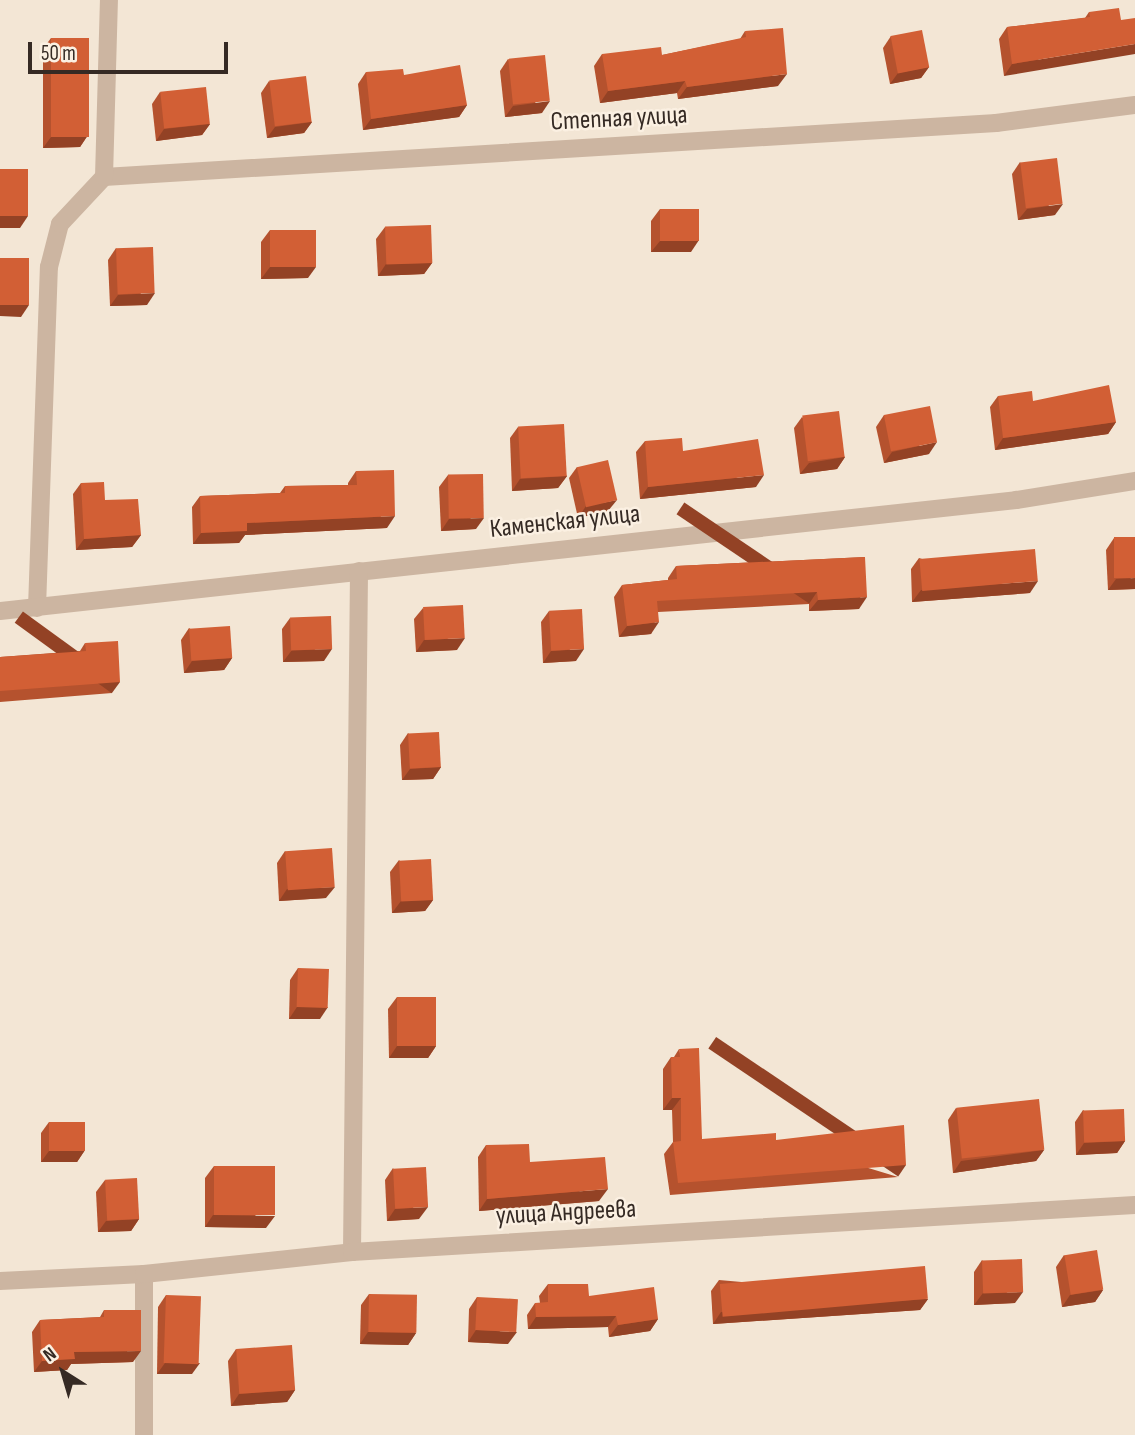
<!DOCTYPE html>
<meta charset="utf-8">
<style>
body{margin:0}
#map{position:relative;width:1135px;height:1435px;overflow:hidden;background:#f3e6d5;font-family:"Sofia Sans Condensed",sans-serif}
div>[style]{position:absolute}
.street>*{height:18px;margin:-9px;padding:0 9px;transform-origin:9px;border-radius:9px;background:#ccb5a1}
.wall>*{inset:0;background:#b5522e}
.shaded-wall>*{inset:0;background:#934225;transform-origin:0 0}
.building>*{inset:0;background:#d25f35;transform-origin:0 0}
span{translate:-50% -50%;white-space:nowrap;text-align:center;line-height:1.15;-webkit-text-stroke:5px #fbf0e2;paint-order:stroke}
.street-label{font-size:26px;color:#352a24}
.north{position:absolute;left:28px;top:1337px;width:70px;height:70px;-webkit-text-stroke:5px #fbf0e2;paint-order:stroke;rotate:323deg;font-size:19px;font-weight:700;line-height:28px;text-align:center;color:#352a24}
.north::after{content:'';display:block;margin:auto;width:24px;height:32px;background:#352a24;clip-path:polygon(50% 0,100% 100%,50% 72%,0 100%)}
.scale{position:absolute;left:28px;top:42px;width:200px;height:32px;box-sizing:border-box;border:4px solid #352a24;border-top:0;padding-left:9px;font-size:21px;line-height:24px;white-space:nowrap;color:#352a24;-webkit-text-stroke:5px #fbf0e2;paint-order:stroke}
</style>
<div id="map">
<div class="street">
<i style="left:104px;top:177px;width:894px;rotate:-3.46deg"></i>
<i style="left:996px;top:123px;width:140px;rotate:-7.4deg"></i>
<i style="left:37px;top:608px;width:341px;rotate:-88deg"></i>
<i style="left:49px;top:267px;width:44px;rotate:-75.7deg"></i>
<i style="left:60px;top:224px;width:64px;rotate:-46.9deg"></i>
<i style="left:104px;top:177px;width:177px;rotate:-88.4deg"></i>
<i style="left:0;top:611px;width:1022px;rotate:-6.23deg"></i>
<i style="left:1016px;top:500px;width:121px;rotate:-9.1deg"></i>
<i style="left:352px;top:1252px;width:681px;rotate:-89.41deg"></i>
<i style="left:144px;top:1274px;width:161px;rotate:90deg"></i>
<i style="left:0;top:1281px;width:144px;rotate:-2.8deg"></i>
<i style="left:144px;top:1274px;width:209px;rotate:-6deg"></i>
<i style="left:352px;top:1252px;width:784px;rotate:-3.44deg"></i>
</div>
<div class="wall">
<i style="clip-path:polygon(1089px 12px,1121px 20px,1004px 76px,999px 39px,1007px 27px,1085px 18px)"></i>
<i style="clip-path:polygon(745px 31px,778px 86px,678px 99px,677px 93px,600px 103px,594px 66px,602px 54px,662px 55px,740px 39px)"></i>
<i style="clip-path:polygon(891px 36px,929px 67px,921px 78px,890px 84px,883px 48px)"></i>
<i style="clip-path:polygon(51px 38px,88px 135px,80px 147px,43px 148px,43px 49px)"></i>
<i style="clip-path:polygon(508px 59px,542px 113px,505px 117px,500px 71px)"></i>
<i style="clip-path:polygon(366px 72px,467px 105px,459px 117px,363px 130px,358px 84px)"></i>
<i style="clip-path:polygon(269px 81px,312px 122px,304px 133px,267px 138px,261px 93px)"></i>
<i style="clip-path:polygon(160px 92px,210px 124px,202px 135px,156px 141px,152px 104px)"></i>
<i style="clip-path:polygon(1020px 162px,1055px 215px,1018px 220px,1012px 174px)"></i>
<i style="clip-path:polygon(660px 209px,691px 252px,651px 252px,651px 221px)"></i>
<i style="clip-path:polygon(385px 227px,432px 263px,424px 274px,378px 276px,376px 239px)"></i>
<i style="clip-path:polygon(270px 230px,308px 278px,261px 279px,261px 242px)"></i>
<i style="clip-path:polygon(116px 248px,147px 305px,110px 306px,108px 260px)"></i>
<i style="clip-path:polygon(998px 396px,1033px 401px,1116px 422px,1108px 434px,995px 450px,990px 407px)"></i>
<i style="clip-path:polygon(884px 415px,929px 454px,884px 463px,876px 427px)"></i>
<i style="clip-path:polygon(802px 417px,845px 457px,837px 469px,800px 474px,794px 428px)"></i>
<i style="clip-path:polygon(518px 427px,567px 476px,558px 488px,512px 491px,510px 438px)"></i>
<i style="clip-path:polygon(645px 441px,683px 451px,756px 487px,640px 499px,636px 452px)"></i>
<i style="clip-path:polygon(577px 467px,608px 511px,578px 518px,569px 478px)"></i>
<i style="clip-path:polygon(356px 471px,387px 528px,245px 535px,239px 543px,193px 544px,192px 507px,200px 496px,280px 493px,285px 486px,348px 485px,348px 483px)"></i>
<i style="clip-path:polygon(448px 475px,476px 529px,441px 531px,439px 487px)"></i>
<i style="clip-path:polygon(81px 483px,105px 500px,141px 535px,132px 547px,76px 550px,73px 494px)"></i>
<i style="clip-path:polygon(1114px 538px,1135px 589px,1108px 590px,1106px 550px)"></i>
<i style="clip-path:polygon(865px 557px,859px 609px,809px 611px,809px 604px,658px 612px,651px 634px,619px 637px,614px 597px,622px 585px,668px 580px,668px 578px,676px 566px)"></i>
<i style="clip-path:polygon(919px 558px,1030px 593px,912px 602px,911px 569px)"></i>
<i style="clip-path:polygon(423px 608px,457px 650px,416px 652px,414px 619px)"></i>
<i style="clip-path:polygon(549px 611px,576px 661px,543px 663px,541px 622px)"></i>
<i style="clip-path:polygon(290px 618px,324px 661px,283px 662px,282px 629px)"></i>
<i style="clip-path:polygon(189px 628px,232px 658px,224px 670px,184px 673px,181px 640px)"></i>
<i style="clip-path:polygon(85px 643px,112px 693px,0 702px,0 657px,80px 651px)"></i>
<i style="clip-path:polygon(408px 733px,441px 767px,433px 779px,402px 780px,400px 745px)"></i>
<i style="clip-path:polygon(285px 851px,326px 898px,279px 901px,277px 863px)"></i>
<i style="clip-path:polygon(399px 860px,433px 900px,425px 911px,392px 913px,390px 872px)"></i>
<i style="clip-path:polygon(298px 968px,320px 1019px,289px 1019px,290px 980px)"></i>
<i style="clip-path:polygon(397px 997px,436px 1046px,428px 1058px,389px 1058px,388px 1009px)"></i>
<i style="clip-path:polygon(679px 1049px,702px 1139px,776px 1140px,898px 1177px,670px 1195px,664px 1154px,673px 1142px,672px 1110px,663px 1110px,663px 1069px,671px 1057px,674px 1057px)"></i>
<i style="clip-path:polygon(956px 1108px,1044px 1150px,1036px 1161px,953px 1173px,948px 1120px)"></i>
<i style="clip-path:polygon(1083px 1110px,1125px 1141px,1117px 1153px,1076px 1155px,1075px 1122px)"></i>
<i style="clip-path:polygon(49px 1122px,85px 1150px,77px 1162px,41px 1162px,41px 1133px)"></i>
<i style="clip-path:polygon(486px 1145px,599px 1201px,479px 1211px,478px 1157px)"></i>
<i style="clip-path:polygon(214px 1166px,266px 1228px,205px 1227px,205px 1178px)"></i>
<i style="clip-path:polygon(393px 1168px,419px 1219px,387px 1221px,385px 1180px)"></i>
<i style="clip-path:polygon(105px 1180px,139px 1219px,131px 1231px,98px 1232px,96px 1192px)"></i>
<i style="clip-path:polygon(1064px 1255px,1103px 1290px,1095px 1302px,1062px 1307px,1056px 1267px)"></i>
<i style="clip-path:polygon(982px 1260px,1015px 1303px,974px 1305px,974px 1272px)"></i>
<i style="clip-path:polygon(719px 1280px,928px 1299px,920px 1310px,713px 1324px,711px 1291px)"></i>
<i style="clip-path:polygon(548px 1284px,589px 1296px,658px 1319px,650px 1331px,609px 1337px,608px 1327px,528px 1329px,527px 1315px,535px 1303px,540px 1303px,539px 1296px)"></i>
<i style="clip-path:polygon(369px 1294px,416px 1333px,408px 1345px,360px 1344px,361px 1305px)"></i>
<i style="clip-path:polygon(166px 1295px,192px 1374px,157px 1374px,158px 1307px)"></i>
<i style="clip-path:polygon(477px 1297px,508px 1344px,468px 1342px,469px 1309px)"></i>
<i style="clip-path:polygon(104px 1310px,133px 1362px,71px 1364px,67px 1370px,34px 1372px,32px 1332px,40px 1320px,100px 1317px)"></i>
<i style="clip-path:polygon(236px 1349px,295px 1390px,287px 1402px,231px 1406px,228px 1361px)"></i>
</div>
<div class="shaded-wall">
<i style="clip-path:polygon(1135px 44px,1135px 54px,1004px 76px,1012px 64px)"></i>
<i style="clip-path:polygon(929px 67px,921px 78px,890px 84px,898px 73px)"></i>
<i style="clip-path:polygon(787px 74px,778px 86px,678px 99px,687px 87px)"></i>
<i style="clip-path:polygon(685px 81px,677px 93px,600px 103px,608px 91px)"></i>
<i style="clip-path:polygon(550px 101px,542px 113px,505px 117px,513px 106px)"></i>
<i style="clip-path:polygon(467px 105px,459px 117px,363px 130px,371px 119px)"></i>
<i style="clip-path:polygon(312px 122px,304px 133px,267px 138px,275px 127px)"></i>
<i style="clip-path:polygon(210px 124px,202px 135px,156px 141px,164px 129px)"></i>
<i style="clip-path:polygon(88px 135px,80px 147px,43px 148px,51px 137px)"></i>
<i style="clip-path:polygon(1063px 204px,1055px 215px,1018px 220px,1027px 209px)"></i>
<i style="clip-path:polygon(0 216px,28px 216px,20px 228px,0 228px)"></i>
<i style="clip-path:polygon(699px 240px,691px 252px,651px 252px,660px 241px)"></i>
<i style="clip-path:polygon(432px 263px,424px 274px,378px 276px,386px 264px)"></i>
<i style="clip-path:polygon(270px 267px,316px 267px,308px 278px,261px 279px)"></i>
<i style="clip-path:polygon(155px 293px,147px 305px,110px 306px,118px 295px)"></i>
<i style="clip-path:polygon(0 305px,29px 305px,21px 317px,0 316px)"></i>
<i style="clip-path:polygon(1116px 422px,1108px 434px,995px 450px,1003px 438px)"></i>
<i style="clip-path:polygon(937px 442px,929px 454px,884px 463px,892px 452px)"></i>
<i style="clip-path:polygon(845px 457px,837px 469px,800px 474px,809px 463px)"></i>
<i style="clip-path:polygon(764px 475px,756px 487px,640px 499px,648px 487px)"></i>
<i style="clip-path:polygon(567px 476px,558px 488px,512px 491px,520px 479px)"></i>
<i style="clip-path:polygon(617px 500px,608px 511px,578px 518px,586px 506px)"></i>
<i style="clip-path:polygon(395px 516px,387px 528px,245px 535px,239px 543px,193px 544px,201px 533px,247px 523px)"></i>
<i style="clip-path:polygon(484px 518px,476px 529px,441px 531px,449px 519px)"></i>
<i style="clip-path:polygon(141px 535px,132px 547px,76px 550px,84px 539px)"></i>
<i style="clip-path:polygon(1135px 578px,1135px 589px,1108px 590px,1116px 579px)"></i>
<i style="clip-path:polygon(1038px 581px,1030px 593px,912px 602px,921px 590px)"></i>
<i style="left:817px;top:592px;width:14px;height:160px;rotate:124deg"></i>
<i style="clip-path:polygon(867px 597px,859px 609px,809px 611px,818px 600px)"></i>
<i style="clip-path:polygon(659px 622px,651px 634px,619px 637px,627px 626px)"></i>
<i style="clip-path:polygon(465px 638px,457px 650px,416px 652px,424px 640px)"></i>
<i style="clip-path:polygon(332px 649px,324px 661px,283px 662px,292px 650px)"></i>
<i style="clip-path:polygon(584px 649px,576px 661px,543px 663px,551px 651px)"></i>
<i style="clip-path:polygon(232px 658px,224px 670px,184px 673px,192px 661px)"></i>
<i style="left:120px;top:682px;width:14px;height:120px;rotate:126deg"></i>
<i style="clip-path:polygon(441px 767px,433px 779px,402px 780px,410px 769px)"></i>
<i style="clip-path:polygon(335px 887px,326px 898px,279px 901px,287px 889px)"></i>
<i style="clip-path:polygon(433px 900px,425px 911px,392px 913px,401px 901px)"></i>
<i style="clip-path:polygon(297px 1007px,328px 1007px,320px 1019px,289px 1019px)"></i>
<i style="clip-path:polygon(397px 1046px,436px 1046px,428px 1058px,389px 1058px)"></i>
<i style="clip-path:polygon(672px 1098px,681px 1098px,672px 1110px,663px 1110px)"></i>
<i style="clip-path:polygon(1125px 1141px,1117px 1153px,1076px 1155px,1084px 1143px)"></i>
<i style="clip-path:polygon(85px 1150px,77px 1162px,41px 1162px,49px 1151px)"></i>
<i style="clip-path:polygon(1044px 1150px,1036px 1161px,953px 1173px,961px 1161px)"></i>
<i style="left:906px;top:1165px;width:14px;height:229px;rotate:124deg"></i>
<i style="clip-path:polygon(608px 1189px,599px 1201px,479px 1211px,487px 1199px)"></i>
<i style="clip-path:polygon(428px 1207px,419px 1219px,387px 1221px,395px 1209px)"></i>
<i style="clip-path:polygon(213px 1215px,275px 1216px,266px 1228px,205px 1227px)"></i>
<i style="clip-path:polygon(139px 1219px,131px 1231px,98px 1232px,106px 1221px)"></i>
<i style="clip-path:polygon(1103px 1290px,1095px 1302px,1062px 1307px,1070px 1295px)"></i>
<i style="clip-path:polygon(1023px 1292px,1015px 1303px,974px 1305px,983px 1293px)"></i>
<i style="clip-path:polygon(928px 1299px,920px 1310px,713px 1324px,721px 1312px)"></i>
<i style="clip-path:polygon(616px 1316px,608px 1327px,528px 1329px,536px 1317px)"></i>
<i style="clip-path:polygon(658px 1319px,650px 1331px,609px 1337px,618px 1325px)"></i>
<i style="clip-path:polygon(476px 1330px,517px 1332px,508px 1344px,468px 1342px)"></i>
<i style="clip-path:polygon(368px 1332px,416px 1333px,408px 1345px,360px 1344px)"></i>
<i style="clip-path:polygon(141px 1351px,133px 1362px,71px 1364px,67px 1370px,34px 1372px,42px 1361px,74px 1352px)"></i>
<i style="clip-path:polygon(165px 1363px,200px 1363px,192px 1374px,157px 1374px)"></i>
<i style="clip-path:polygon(295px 1390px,287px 1402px,231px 1406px,239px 1394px)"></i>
</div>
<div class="building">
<i style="clip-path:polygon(1119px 8px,1121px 20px,1135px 18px,1135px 44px,1012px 64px,1007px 27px,1090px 17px,1089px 12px)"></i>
<i style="clip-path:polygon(783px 28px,787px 74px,687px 87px,685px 81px,608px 91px,602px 54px,661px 47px,662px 55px,746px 37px,745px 31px)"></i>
<i style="left:922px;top:30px;width:38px;height:32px;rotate:79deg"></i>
<i style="left:51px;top:38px;width:38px;height:99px"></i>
<i style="left:545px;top:55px;width:46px;height:37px;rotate:84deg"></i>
<i style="clip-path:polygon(460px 65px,467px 105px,371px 119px,366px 72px,403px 69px,404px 75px)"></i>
<i style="left:306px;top:76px;width:46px;height:37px;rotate:83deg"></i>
<i style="left:206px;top:87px;width:37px;height:46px;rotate:84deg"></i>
<i style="left:1057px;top:158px;width:46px;height:37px;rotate:83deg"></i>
<i style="left:28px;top:169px;width:47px;height:28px;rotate:90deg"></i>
<i style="left:660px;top:209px;width:39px;height:32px"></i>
<i style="left:431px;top:225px;width:38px;height:46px;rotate:88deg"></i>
<i style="left:270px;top:230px;width:46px;height:37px"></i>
<i style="left:153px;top:247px;width:46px;height:37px;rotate:88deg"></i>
<i style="left:0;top:258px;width:29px;height:47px"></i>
<i style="clip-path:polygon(1109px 385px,1116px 422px,1003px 438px,998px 396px,1032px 391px,1033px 401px)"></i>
<i style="left:930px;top:406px;width:37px;height:47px;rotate:79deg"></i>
<i style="left:839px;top:411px;width:46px;height:37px;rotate:83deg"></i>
<i style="left:564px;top:424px;width:52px;height:46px;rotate:87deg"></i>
<i style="clip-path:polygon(682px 438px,683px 451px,758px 439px,764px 475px,648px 487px,645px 441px)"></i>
<i style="left:608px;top:460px;width:41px;height:32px;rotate:77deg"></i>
<i style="clip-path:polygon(394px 470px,395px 516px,247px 523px,247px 531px,201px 533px,200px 496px,285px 493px,285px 486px,357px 485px,356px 471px)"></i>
<i style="left:483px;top:474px;width:44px;height:35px;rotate:89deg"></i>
<i style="clip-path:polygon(104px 482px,105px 500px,138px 499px,141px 535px,84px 539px,81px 483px)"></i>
<i style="left:1135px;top:537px;width:41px;height:21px;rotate:90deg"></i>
<i style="left:1035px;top:549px;width:32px;height:116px;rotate:85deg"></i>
<i style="clip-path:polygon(865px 557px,867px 597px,818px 600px,817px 592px,657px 601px,659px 622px,627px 626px,622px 585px,677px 579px,676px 566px)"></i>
<i style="left:463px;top:605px;width:33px;height:40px;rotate:87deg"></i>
<i style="left:582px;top:609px;width:40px;height:33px;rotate:87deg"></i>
<i style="left:331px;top:616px;width:33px;height:41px;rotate:88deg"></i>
<i style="left:230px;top:626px;width:32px;height:41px;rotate:86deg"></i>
<i style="clip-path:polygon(118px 641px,120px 682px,0 691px,0 657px,86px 651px,85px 643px)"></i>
<i style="left:439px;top:732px;width:35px;height:31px;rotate:87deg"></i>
<i style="left:332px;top:848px;width:39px;height:47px;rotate:86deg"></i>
<i style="left:431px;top:859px;width:41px;height:32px;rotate:87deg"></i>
<i style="left:298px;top:968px;width:31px;height:39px;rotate:2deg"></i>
<i style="left:397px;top:997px;width:39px;height:49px"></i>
<i style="clip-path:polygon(699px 1048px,702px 1139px,776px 1133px,776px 1140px,904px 1125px,906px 1165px,678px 1183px,673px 1142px,681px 1141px,681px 1098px,672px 1098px,671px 1057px,680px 1057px,679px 1049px)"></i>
<i style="left:1039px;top:1099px;width:51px;height:83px;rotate:84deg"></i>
<i style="left:1124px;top:1109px;width:32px;height:41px;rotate:88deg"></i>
<i style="left:49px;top:1122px;width:36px;height:29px"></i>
<i style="clip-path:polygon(529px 1144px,530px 1162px,605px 1157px,608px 1189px,487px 1199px,486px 1145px)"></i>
<i style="left:214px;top:1166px;width:61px;height:49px"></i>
<i style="left:426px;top:1167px;width:40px;height:33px;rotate:87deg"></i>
<i style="left:137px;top:1178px;width:41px;height:32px;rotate:87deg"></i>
<i style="left:1097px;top:1250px;width:40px;height:33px;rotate:81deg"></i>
<i style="left:1022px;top:1259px;width:33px;height:40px;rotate:88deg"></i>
<i style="left:925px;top:1266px;width:33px;height:206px;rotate:85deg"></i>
<i style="clip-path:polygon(548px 1284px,588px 1284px,589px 1296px,654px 1287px,658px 1319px,618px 1325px,616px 1316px,536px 1317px,535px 1303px,548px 1302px)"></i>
<i style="left:369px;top:1294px;width:48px;height:38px;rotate:1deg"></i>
<i style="left:166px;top:1295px;width:35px;height:68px;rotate:2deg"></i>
<i style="left:477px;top:1297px;width:41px;height:33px;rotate:3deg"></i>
<i style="clip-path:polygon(104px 1310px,141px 1310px,141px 1351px,74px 1352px,75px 1359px,42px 1361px,40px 1320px,104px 1317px)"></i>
<i style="left:292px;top:1345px;width:45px;height:56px;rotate:86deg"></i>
</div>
<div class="street-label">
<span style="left:619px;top:119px;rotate:-3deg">Степная улица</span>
<span style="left:565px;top:522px;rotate:-6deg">Каменская улица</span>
<span style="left:566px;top:1213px;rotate:-3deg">улица Андреева</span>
</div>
<div class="north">N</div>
<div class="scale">50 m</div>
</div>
